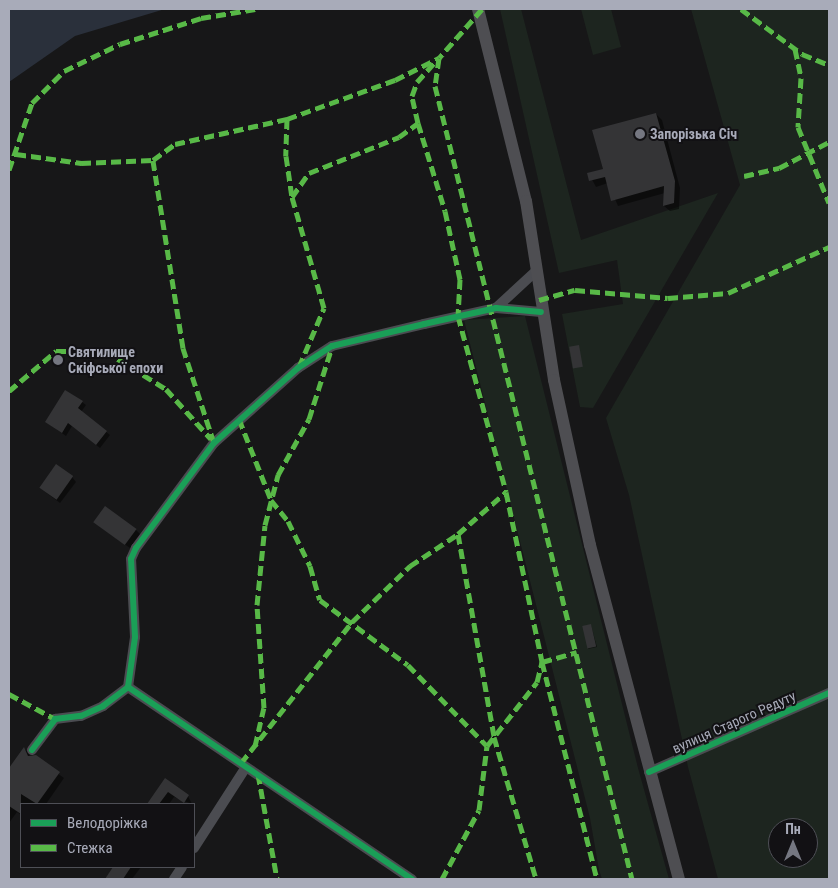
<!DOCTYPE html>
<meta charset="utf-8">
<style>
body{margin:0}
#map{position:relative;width:838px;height:888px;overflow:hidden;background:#171718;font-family:"Roboto Condensed",sans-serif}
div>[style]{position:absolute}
.green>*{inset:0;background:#1d251f}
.water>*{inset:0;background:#2a303b}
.shadow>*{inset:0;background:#0007}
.building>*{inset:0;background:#343436;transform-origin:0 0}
.minor>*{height:10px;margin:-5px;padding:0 5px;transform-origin:5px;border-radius:5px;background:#4b4c51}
.major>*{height:12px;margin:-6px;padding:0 6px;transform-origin:6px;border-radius:6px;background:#4e4e52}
.quiet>*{height:5px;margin-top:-2.5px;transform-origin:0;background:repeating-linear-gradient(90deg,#58b947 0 10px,transparent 0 15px)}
.cycleway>*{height:6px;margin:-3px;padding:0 3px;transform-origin:3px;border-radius:3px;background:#1a9f57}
.dots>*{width:14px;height:14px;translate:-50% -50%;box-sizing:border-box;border:2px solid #121114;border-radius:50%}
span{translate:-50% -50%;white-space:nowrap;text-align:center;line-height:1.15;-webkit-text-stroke:4px #121114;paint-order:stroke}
.poi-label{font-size:14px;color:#a8abb9;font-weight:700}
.left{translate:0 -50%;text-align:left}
.street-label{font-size:14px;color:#a8abb9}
.frame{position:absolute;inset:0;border:10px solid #a8abb9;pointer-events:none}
.legend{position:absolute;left:20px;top:803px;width:175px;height:65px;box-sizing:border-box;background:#121114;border:1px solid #4e4f56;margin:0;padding:6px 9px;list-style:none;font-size:15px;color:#a8abb9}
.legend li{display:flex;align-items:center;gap:10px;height:25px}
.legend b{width:25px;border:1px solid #4e4f56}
.north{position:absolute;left:768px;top:818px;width:50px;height:50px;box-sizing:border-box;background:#121114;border:1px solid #4e4f56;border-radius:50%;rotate:0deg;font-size:14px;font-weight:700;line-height:20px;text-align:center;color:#a8abb9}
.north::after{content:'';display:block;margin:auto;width:18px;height:22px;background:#757781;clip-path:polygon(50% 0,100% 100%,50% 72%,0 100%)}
</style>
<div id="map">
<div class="green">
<i style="clip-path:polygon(500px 9px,521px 9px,581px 240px,718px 193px,593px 408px,580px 407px,562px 314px,623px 304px,617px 260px,559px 273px)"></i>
<i style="clip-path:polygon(581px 9px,611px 9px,621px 47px,593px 55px)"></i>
<i style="clip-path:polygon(evenodd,691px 9px,829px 9px,829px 879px,718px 879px,688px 767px,629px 495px,606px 418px,740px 185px,691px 9px,778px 828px,808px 828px,808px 858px,778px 858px,778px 828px)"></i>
<i style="clip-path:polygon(525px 316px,638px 768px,669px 879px,602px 879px,599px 870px,590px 818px,464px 320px)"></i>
</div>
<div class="water">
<i style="clip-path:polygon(9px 9px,165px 9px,75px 36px,9px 82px)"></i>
</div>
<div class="shadow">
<i style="clip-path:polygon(656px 114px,662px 120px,680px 188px,679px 209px,670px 211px,664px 206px,665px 193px,618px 206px,608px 183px,596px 187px,589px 174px,604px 170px)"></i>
<i style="clip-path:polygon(82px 402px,86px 405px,81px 412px,110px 435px,100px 448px,72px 426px,66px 436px,46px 422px)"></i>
<i style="clip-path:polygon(72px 477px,76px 482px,60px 503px,40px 488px)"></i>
<i style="clip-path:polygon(99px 526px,136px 530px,140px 534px,130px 548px)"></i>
<i style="clip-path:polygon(591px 625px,597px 647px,588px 649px,588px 648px)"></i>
<i style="clip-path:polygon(24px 749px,64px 778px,46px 804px,21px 804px,21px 815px,17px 812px,9px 823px,9px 771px)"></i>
<i style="clip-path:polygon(165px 780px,188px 796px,192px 804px,174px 797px,169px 804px,148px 804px)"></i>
<i style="clip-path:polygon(114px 867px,141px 867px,132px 879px,106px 879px)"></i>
</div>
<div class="building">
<i style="clip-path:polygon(656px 113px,675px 181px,674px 203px,663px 206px,664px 186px,611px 201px,605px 177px,589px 181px,587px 173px,603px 169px,592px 130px)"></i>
<i style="left:579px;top:345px;width:22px;height:10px;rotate:80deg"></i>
<i style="clip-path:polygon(65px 390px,83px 401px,78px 408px,107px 431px,96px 445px,68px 423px,62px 433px,45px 422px)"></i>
<i style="left:56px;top:464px;width:21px;height:29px;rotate:35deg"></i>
<i style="left:105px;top:506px;width:39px;height:20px;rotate:36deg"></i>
<i style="left:591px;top:624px;width:23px;height:9px;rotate:77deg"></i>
<i style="clip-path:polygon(24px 747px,28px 756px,36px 755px,60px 772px,37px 804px,21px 794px,21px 814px,9px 806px,9px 768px)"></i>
<i style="clip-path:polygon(165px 778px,189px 795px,184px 803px,168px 792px,159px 804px,147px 804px)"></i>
<i style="clip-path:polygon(113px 867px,131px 867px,123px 879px,105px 879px)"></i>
</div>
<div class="minor">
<i style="left:496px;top:308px;width:54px;rotate:-42.8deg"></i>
<i style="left:128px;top:687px;width:343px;rotate:34.1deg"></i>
<i style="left:32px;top:750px;width:39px;rotate:-53deg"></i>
<i style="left:55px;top:719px;width:26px;rotate:-7deg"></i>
<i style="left:81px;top:716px;width:24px;rotate:-24deg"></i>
<i style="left:103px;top:706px;width:31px;rotate:-37deg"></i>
<i style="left:128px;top:687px;width:50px;rotate:-82deg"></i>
<i style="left:135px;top:637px;width:78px;rotate:-92.9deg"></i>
<i style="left:131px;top:559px;width:12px;rotate:-66deg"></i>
<i style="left:136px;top:548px;width:131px;rotate:-53.4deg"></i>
<i style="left:214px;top:443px;width:113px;rotate:-41.8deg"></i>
<i style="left:298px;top:368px;width:40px;rotate:-32.9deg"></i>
<i style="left:332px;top:346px;width:95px;rotate:-13.4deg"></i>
<i style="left:424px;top:324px;width:74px;rotate:-12.5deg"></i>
<i style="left:496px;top:308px;width:45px;rotate:5.1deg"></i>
<i style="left:649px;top:772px;width:197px;rotate:-23.7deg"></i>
<i style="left:194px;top:848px;width:96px;rotate:-57.3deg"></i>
<i style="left:174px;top:879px;width:14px;rotate:-56deg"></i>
</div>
<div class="major">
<i style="left:478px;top:9px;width:198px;rotate:76deg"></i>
<i style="left:526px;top:201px;width:181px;rotate:81.1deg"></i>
<i style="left:554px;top:380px;width:169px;rotate:77.7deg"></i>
<i style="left:590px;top:545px;width:346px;rotate:75.1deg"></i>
</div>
<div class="quiet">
<i style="left:482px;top:9px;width:65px;rotate:131.3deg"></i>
<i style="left:439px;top:58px;width:28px;rotate:98deg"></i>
<i style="left:435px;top:86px;width:817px;rotate:76.05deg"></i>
<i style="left:741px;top:9px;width:76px;rotate:36.4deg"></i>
<i style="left:802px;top:54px;width:29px;rotate:22deg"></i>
<i style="left:795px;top:49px;width:30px;rotate:78deg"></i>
<i style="left:801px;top:78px;width:49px;rotate:93.5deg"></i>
<i style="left:798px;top:127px;width:82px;rotate:67.8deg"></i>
<i style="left:287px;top:119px;width:37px;rotate:92deg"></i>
<i style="left:286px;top:156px;width:41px;rotate:81.7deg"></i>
<i style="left:418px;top:123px;width:92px;rotate:72.9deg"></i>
<i style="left:445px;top:211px;width:70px;rotate:77.6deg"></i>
<i style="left:460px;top:279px;width:37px;rotate:93deg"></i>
<i style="left:458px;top:316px;width:182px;rotate:74.7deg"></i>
<i style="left:506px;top:492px;width:174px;rotate:78deg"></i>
<i style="left:542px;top:662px;width:224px;rotate:75.8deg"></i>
<i style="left:16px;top:154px;width:66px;rotate:7.9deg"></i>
<i style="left:81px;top:163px;width:72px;rotate:-2.4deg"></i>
<i style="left:9px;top:170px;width:71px;rotate:-71.1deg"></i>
<i style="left:32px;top:103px;width:45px;rotate:-45deg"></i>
<i style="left:64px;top:71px;width:62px;rotate:-25.7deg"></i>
<i style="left:120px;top:44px;width:85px;rotate:-17.8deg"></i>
<i style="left:201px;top:18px;width:55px;rotate:-9.5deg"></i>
<i style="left:744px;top:176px;width:36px;rotate:-13deg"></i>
<i style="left:779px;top:168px;width:56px;rotate:-27.5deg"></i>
<i style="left:539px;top:300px;width:37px;rotate:-16deg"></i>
<i style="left:575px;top:290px;width:93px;rotate:4.9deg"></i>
<i style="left:668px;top:298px;width:60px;rotate:-4.8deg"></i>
<i style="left:728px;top:293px;width:111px;rotate:-24.5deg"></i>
<i style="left:299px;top:367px;width:64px;rotate:-67deg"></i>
<i style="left:324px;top:308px;width:116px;rotate:-106.1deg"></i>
<i style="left:292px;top:197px;width:29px;rotate:-55deg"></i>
<i style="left:309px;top:173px;width:97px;rotate:-21.8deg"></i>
<i style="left:399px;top:137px;width:24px;rotate:-36deg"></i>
<i style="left:418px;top:123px;width:28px;rotate:-103deg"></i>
<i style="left:412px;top:96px;width:15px;rotate:-70deg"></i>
<i style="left:417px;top:82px;width:25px;rotate:-48deg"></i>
<i style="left:9px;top:391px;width:62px;rotate:-40.4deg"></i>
<i style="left:56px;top:351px;width:49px"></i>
<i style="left:105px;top:351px;width:72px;rotate:31.9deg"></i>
<i style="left:166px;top:389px;width:67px;rotate:48deg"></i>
<i style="left:239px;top:419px;width:87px;rotate:68.4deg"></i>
<i style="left:271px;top:500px;width:27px;rotate:51deg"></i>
<i style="left:288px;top:521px;width:50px;rotate:63.9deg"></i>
<i style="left:310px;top:566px;width:35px;rotate:74deg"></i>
<i style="left:320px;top:600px;width:109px;rotate:36.5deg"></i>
<i style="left:408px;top:665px;width:113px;rotate:45.7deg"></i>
<i style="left:214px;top:443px;width:100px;rotate:-108.1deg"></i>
<i style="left:183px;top:348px;width:190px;rotate:-99.1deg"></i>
<i style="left:153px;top:160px;width:27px;rotate:-36deg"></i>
<i style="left:175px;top:144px;width:115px;rotate:-12.6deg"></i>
<i style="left:287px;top:119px;width:115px;rotate:-19.9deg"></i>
<i style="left:395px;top:80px;width:49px;rotate:-26.6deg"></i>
<i style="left:458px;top:534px;width:206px;rotate:79.9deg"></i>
<i style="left:494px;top:737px;width:148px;rotate:73.5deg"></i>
<i style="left:9px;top:694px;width:52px;rotate:28.5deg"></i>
<i style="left:255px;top:746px;width:39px;rotate:-77deg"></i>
<i style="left:264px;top:708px;width:103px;rotate:-93.9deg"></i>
<i style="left:257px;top:605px;width:80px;rotate:-84.3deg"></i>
<i style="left:265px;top:525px;width:52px;rotate:-75.4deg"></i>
<i style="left:278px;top:475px;width:64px;rotate:-61deg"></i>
<i style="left:309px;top:419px;width:76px;rotate:-72.3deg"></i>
<i style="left:241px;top:763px;width:179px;rotate:-51.8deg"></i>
<i style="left:352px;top:622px;width:81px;rotate:-44deg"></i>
<i style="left:410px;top:566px;width:58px;rotate:-33.7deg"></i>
<i style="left:458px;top:534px;width:64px;rotate:-41.2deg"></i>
<i style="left:258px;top:774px;width:107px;rotate:79.7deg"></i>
<i style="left:442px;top:879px;width:78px;rotate:-61.8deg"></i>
<i style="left:479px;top:810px;width:64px;rotate:-82.9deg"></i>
<i style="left:487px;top:746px;width:81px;rotate:-52deg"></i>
<i style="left:537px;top:682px;width:21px;rotate:-76deg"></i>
<i style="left:542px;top:662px;width:36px;rotate:-16deg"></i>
</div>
<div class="cycleway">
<i style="left:128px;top:687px;width:343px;rotate:34.1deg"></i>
<i style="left:32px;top:750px;width:39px;rotate:-53deg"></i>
<i style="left:55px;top:719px;width:26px;rotate:-7deg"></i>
<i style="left:81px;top:716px;width:24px;rotate:-24deg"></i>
<i style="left:103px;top:706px;width:31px;rotate:-37deg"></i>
<i style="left:128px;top:687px;width:50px;rotate:-82deg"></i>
<i style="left:135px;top:637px;width:78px;rotate:-92.9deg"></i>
<i style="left:131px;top:559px;width:12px;rotate:-66deg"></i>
<i style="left:136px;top:548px;width:131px;rotate:-53.4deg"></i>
<i style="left:214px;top:443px;width:113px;rotate:-41.8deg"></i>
<i style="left:298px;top:368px;width:40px;rotate:-32.9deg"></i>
<i style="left:332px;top:346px;width:95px;rotate:-13.4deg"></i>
<i style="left:424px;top:324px;width:74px;rotate:-12.5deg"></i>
<i style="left:496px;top:308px;width:45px;rotate:5.1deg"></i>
<i style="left:649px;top:772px;width:197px;rotate:-23.7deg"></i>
</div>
<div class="dots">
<i style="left:640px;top:134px;background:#757781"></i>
<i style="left:58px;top:360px;background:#757781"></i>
</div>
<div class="poi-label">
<span class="left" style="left:650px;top:134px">Запорізька Січ</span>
<span class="left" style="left:68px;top:360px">Святилище<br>Скіфської епохи</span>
</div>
<div class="street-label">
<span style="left:734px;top:722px;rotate:-24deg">вулиця Старого Редуту</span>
</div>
<div class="frame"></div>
<ul class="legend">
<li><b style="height:6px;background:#1a9f57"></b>Велодоріжка</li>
<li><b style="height:6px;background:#58b947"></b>Стежка</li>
</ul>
<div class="north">Пн</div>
</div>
